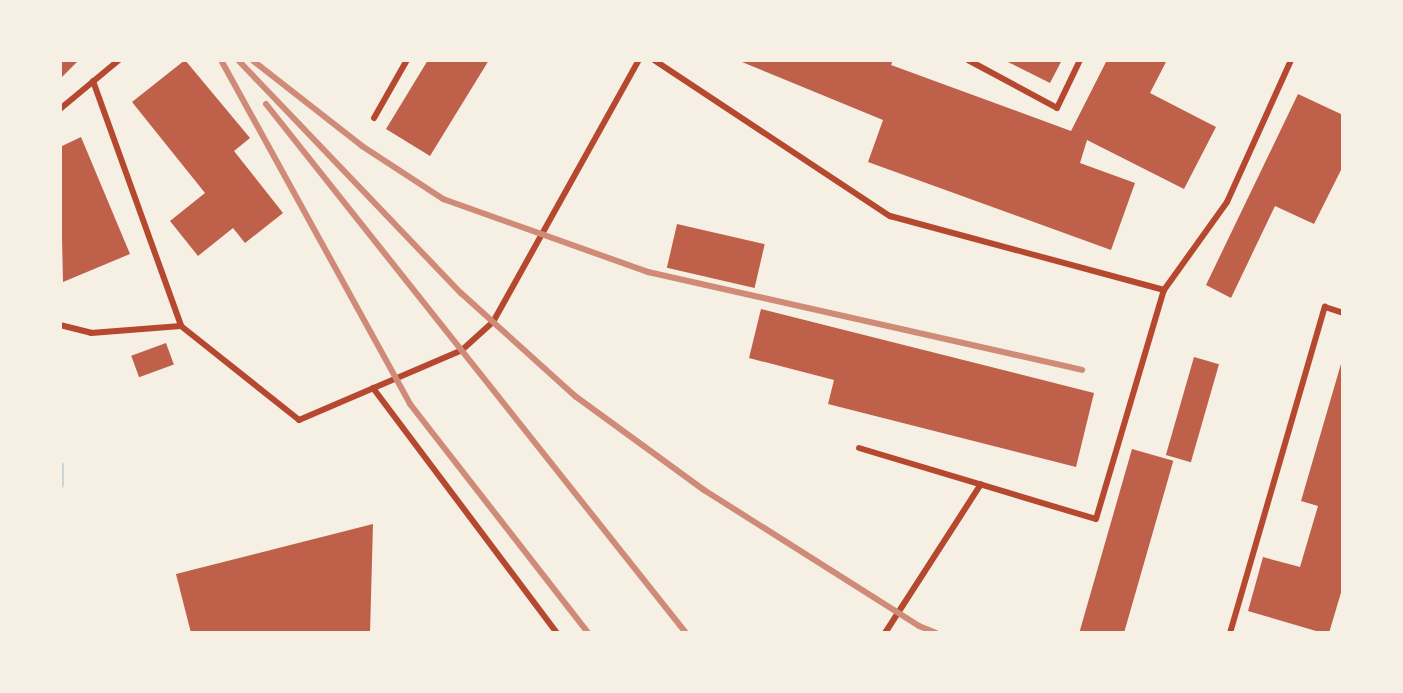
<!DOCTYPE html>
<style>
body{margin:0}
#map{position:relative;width:1403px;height:693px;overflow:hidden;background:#f6efe4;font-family:Barlow,sans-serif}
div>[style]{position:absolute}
.stream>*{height:7px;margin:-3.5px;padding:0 3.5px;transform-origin:3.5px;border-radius:3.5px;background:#c9d6d2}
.building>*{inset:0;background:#bf614a;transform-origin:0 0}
.service>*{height:6px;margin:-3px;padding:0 3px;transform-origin:3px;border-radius:3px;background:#b5482f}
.rail>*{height:6px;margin:-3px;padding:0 3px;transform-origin:3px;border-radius:3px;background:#cf8b77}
span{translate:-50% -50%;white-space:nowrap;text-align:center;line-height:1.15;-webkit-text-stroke:6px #f6efe4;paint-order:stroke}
.frame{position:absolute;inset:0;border:62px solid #f6efe4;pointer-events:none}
</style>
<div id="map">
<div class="stream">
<i style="left:60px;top:465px;width:19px;rotate:90deg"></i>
</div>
<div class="building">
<i style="clip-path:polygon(60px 60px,79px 60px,60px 79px)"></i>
<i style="clip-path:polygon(185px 60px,250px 138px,234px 151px,283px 213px,245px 243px,233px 228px,198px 256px,170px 221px,205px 193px,132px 102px)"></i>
<i style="clip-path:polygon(428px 60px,489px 60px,430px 156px,386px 129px)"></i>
<i style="clip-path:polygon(737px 60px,893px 60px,891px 65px,1071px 131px,1107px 60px,1167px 60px,1150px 93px,1216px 127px,1184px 189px,1087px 140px,1080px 163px,1135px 183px,1111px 250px,868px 162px,883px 120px)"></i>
<i style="clip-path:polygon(1004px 60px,1062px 60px,1050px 83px)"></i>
<i style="clip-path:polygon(1298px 94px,1343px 115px,1343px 166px,1314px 224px,1275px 206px,1231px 298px,1206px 285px)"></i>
<i style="clip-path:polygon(81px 137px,130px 254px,63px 282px,60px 147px)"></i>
<i style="left:677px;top:224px;width:90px;height:45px;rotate:13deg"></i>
<i style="clip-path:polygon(761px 309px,1094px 393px,1076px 467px,828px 404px,834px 380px,749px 358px)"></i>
<i style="left:166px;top:343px;width:23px;height:37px;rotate:70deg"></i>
<i style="left:1194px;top:357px;width:26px;height:102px;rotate:16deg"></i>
<i style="clip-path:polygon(1343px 357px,1343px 586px,1329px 633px,1323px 633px,1248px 611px,1263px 557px,1300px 567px,1318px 506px,1301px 501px)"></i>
<i style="left:1132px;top:449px;width:43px;height:191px;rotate:16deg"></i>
<i style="clip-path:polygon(373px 524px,370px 633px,191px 633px,176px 574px)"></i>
</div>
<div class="service">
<i style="left:654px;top:60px;width:283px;rotate:33.5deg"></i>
<i style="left:890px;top:216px;width:284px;rotate:15.1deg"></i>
<i style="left:1164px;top:290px;width:108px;rotate:-54.4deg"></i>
<i style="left:1227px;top:202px;width:156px;rotate:-65.7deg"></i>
<i style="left:968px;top:60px;width:101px;rotate:28.3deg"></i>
<i style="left:1057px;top:108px;width:53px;rotate:-64.4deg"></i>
<i style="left:93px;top:81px;width:260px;rotate:70.2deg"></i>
<i style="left:181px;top:326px;width:151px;rotate:38.5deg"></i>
<i style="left:299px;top:420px;width:177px;rotate:-23.2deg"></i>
<i style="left:462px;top:350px;width:42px;rotate:-42.1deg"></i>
<i style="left:493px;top:322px;width:300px;rotate:-60.9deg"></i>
<i style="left:60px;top:109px;width:77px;rotate:-39.7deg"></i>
<i style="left:374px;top:118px;width:67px;rotate:-60.4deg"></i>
<i style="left:60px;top:325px;width:32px;rotate:14deg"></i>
<i style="left:91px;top:333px;width:90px;rotate:-4.4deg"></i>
<i style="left:373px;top:388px;width:306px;rotate:53.1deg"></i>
<i style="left:859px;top:448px;width:247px;rotate:16.7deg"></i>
<i style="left:1096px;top:519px;width:239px;rotate:-73.5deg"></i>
<i style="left:885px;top:633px;width:177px;rotate:-57.2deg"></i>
<i style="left:1230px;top:633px;width:340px;rotate:-73.8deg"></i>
<i style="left:1325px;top:307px;width:19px;rotate:18deg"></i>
</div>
<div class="rail">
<i style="left:221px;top:60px;width:393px;rotate:61.2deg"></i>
<i style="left:410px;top:404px;width:290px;rotate:52.1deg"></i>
<i style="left:238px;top:60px;width:323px;rotate:46.3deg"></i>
<i style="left:461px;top:293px;width:154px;rotate:42.1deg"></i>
<i style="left:575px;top:396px;width:160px;rotate:36.1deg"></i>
<i style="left:704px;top:490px;width:254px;rotate:32.3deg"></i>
<i style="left:919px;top:626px;width:18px;rotate:22deg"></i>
<i style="left:252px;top:60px;width:140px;rotate:38deg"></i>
<i style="left:362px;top:146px;width:97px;rotate:33.2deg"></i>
<i style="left:443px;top:199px;width:218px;rotate:19.6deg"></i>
<i style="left:648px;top:272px;width:445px;rotate:12.7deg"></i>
<i style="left:266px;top:104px;width:675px;rotate:51.55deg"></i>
</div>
<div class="frame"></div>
</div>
